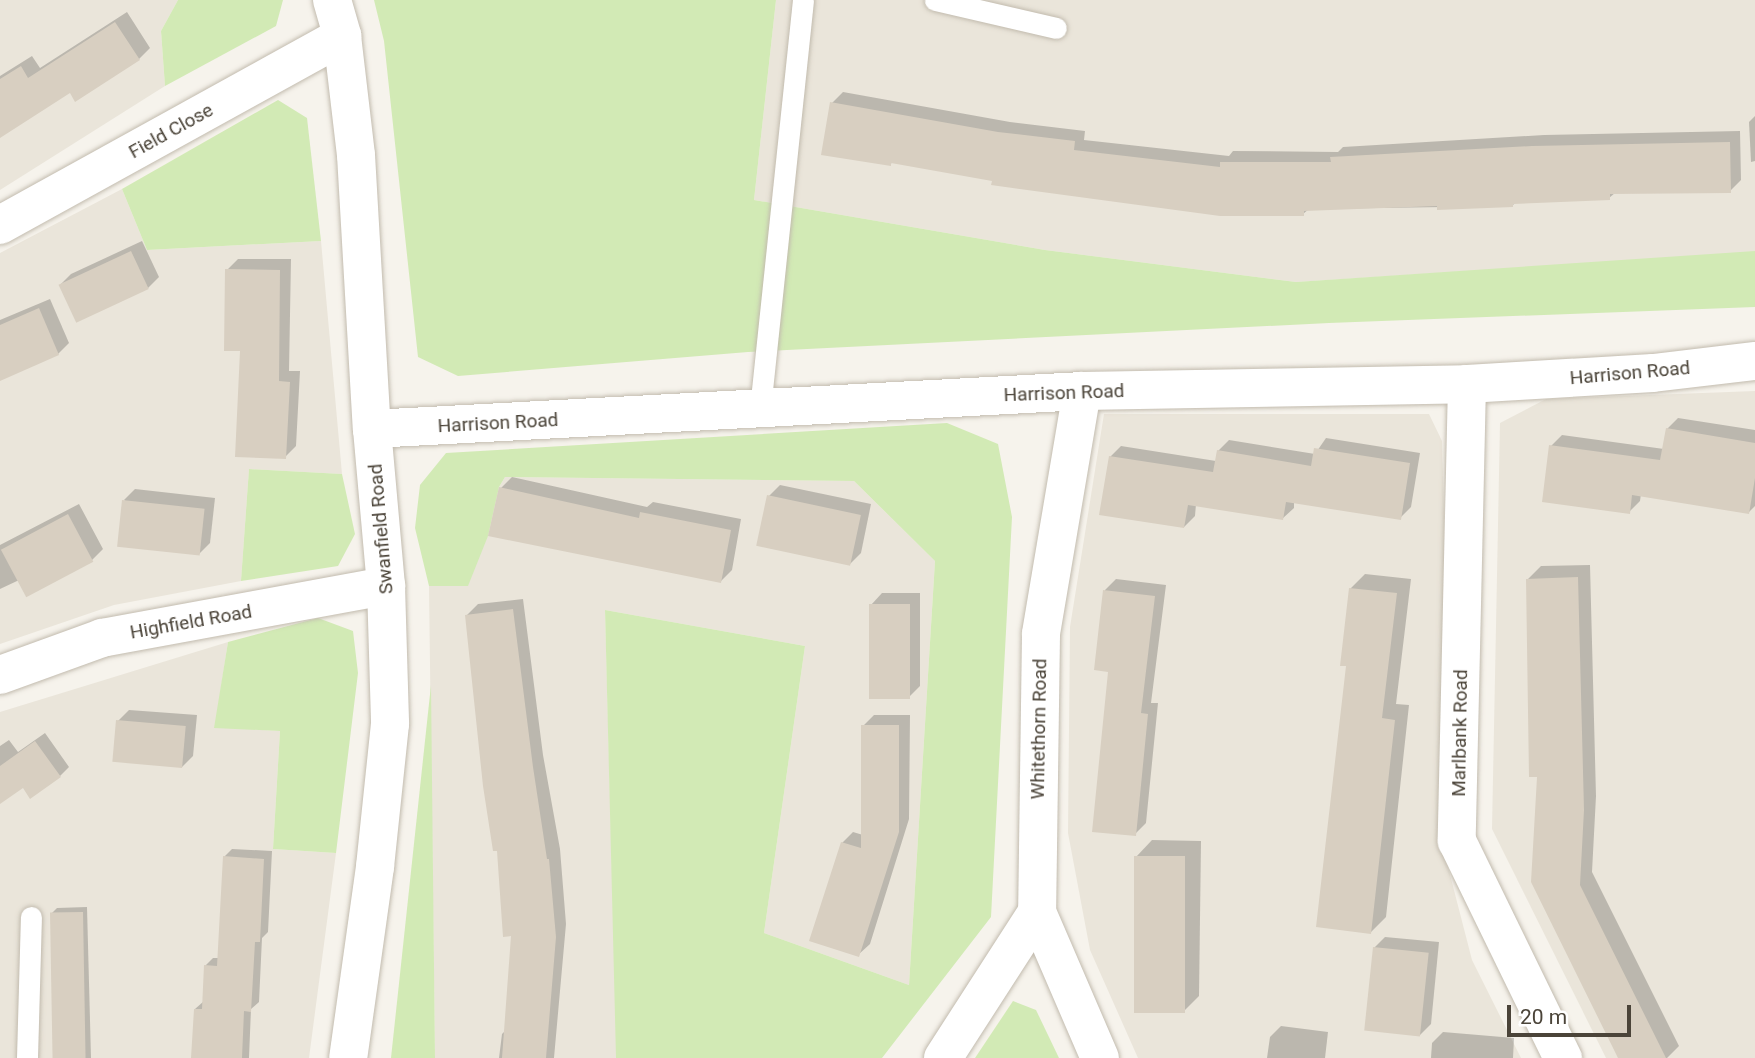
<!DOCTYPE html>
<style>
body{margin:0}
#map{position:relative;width:1755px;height:1058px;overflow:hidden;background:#f6f3ec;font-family:Roboto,sans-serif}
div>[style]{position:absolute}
.residential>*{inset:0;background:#eae5da}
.green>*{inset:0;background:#d2eab5}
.shadow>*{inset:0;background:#0003}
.building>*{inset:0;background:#d8cfc1;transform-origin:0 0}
.roads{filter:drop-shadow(0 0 2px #c2bbae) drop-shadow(0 0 2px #c2bbae)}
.service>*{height:21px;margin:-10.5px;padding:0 10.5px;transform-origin:10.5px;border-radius:10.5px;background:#fff}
.minor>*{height:38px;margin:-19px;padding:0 19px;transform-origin:19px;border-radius:19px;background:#fff}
span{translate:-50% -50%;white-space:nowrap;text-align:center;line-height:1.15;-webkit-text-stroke:7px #fff;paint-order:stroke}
.street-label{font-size:19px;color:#4b4439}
.scale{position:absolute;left:1507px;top:1005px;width:124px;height:32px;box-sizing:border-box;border:4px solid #4b4439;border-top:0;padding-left:9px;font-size:21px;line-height:24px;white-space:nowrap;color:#4b4439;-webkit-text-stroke:5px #fff;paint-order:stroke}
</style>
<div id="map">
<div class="residential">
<i style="clip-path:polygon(0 0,178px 0,161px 31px,165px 86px,0 190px)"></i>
<i style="clip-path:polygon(776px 0,1755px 0,1755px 253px,1296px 282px,1045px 250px,754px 200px)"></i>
<i style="clip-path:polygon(122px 189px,147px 250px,321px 241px,342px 474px,249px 469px,241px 581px,114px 605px,0 644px,0 253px)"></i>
<i style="clip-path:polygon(1755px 391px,1755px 1058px,1606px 1058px,1492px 829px,1500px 423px,1546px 399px)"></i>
<i style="clip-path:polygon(1104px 414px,1429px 414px,1442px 441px,1445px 552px,1439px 832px,1472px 960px,1521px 1058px,1138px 1058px,1090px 950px,1068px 833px,1070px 627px)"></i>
<i style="clip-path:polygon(505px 477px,854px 481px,935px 561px,909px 985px,764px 933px,805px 646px,605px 610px,617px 1055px,616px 1058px,435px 1058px,429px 586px,468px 585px,499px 487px)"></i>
<i style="clip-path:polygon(228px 642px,215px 727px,280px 731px,273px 849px,336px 853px,309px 1058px,0 1058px,0 712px)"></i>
</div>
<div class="green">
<i style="clip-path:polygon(178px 0,283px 0,276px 26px,165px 86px,161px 31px)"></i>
<i style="clip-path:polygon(374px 0,776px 0,754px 200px,1045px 250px,1296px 282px,1755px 251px,1755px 307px,1329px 323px,748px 352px,458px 376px,418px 357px,384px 41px)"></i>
<i style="clip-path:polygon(278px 100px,307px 118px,321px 241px,147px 250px,122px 189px)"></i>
<i style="clip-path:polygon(947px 423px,998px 444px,1012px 517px,991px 917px,882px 1058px,616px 1058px,605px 610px,805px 646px,764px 933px,909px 985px,935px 561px,854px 481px,505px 477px,499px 487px,488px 536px,468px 586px,429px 586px,415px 528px,420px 485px,446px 453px)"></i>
<i style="clip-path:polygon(249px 469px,342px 474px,355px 534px,338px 566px,241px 581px)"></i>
<i style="clip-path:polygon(318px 618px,353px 631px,358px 673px,336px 853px,273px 849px,280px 731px,214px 728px,228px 642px)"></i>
<i style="clip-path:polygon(431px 685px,435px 1058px,391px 1058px)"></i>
<i style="clip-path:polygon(1013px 1001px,1036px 1010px,1059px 1058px,975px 1058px)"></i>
</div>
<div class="shadow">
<i style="clip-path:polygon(127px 12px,150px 48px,139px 59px,70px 91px,0 134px,0 76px,32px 56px,40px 68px)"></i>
<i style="clip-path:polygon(843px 92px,1010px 122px,1085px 131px,1084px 140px,1229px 156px,1233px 151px,1338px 152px,1343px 147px,1544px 135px,1740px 131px,1741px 180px,1730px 191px,1615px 193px,1609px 198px,1516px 202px,1512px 206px,1309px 209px,1303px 214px,993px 180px,893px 161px,890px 165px,832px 103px)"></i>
<i style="clip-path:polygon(1755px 116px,1755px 161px,1751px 162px,1749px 122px)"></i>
<i style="clip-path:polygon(142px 241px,159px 277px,148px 288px,60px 285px,71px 274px)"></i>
<i style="clip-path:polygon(238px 259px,291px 259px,289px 371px,300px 371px,296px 446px,285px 457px,242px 349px,227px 270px)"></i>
<i style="clip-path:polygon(50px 299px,69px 343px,58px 354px,0 379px,0 320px)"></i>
<i style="clip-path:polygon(1678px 418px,1755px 430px,1755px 506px,1749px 512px,1641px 494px,1640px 501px,1629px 512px,1551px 446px,1562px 435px,1664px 449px,1667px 429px)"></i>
<i style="clip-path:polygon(1326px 438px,1420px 453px,1411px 507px,1400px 518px,1294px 502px,1294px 508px,1282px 519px,1196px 504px,1195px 516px,1184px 527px,1110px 457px,1121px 446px,1216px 461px,1218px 451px,1229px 440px,1315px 454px)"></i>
<i style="clip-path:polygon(512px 477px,647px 507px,653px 502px,741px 519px,732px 570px,721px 581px,501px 488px)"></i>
<i style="clip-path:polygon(780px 485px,871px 504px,861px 553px,850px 564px,769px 496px)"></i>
<i style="clip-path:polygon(135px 489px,215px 498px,210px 543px,199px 554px,124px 500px)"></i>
<i style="clip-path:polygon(79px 504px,103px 549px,92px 560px,17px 581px,0 589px,0 545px)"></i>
<i style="clip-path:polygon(1590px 565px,1596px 796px,1592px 872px,1679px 1046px,1667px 1058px,1620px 1058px,1539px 776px,1528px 579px,1541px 566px)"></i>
<i style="clip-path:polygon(1365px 574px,1411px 579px,1396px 704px,1409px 705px,1386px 917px,1371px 932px,1348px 665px,1350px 589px)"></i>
<i style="clip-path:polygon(1116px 579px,1166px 585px,1151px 703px,1158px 703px,1146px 823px,1135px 834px,1110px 671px,1105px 590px)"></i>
<i style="clip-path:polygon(882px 593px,920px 593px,920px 686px,909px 697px,871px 605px)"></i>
<i style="clip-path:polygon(523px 599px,543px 755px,560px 849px,566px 924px,554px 1058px,499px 1058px,502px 1034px,506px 1030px,513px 934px,467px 615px,478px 604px)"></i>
<i style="clip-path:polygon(129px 710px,197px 715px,193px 756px,182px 767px,118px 721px)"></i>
<i style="clip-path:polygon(874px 715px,910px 715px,909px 819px,870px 944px,858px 955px,842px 843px,853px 832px,863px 835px,863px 726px)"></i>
<i style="clip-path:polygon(45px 733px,69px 767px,60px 776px,24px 786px,0 802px,0 746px,9px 740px,18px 752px)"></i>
<i style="clip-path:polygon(1152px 840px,1201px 841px,1199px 996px,1183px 1012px,1136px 857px)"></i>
<i style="clip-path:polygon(232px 849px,272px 851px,268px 932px,262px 938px,259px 1002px,251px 1009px,249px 1058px,193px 1058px,195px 1009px,204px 1001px,205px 966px,213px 958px,219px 958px,224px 857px)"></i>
<i style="clip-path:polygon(87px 907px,91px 1058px,55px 1058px,52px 913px,57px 908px)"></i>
<i style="clip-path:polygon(1385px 937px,1439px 942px,1431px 1024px,1420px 1035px,1374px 948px)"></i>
<i style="clip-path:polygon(1281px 1026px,1328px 1032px,1325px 1058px,1267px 1058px,1270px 1037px)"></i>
<i style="clip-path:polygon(1443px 1032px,1514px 1038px,1513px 1058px,1431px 1058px,1432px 1043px)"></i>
</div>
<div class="building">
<i style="clip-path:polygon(115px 22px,140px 60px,75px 102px,70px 93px,0 138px,0 79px,21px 66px,28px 78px)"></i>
<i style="clip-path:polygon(830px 102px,998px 132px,1075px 141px,1074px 150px,1220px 167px,1220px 162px,1331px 162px,1330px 157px,1532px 146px,1730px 142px,1731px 193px,1610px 194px,1610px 200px,1513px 204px,1513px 207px,1437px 210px,1437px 206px,1304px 211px,1304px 216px,1220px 216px,991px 185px,992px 181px,891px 163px,891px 166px,821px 155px)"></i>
<i style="left:131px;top:251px;width:42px;height:80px;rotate:65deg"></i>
<i style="clip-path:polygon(225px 269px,280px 270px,279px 381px,290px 382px,286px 459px,235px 457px,240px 351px,224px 351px)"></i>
<i style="clip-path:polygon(39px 308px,59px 355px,0 381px,0 325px)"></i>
<i style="clip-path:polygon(1666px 428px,1755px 443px,1755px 478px,1749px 514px,1632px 495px,1630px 514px,1542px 502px,1549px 445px,1660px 460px)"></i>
<i style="clip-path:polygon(1314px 448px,1410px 463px,1401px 520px,1286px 502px,1283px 520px,1188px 505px,1184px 528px,1099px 515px,1109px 456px,1213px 472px,1217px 450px,1311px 466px)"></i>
<i style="clip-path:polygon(499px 487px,639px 518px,640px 512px,731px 530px,721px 583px,488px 536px)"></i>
<i style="left:767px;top:495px;width:96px;height:52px;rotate:12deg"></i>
<i style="left:122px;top:500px;width:83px;height:47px;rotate:6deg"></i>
<i style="left:68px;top:514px;width:54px;height:76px;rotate:62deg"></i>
<i style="clip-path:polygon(1578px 577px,1584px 810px,1580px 885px,1666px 1058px,1618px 1058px,1531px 882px,1537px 777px,1529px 777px,1526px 579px)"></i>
<i style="clip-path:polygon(1349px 588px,1397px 593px,1382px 718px,1395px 720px,1371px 934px,1316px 927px,1346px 666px,1340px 666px)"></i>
<i style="clip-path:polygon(1103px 590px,1155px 596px,1141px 713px,1148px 714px,1136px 836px,1092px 832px,1108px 672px,1094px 670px)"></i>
<i style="left:869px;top:604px;width:41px;height:95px"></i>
<i style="clip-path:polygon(513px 609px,533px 767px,547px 859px,549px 859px,556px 937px,546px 1058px,502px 1058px,511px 936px,503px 937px,497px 851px,493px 851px,483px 786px,465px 615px)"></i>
<i style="left:116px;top:720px;width:70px;height:42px;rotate:5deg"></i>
<i style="clip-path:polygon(861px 725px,899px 725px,899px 832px,859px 957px,809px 941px,841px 842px,861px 848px)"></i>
<i style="clip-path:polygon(35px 741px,61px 777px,30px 799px,23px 788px,0 804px,0 766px)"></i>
<i style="clip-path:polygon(223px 856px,264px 859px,260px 942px,255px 942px,251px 1012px,244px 1011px,242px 1058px,191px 1058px,194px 1009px,202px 1009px,204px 965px,217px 966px)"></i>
<i style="left:1134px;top:856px;width:51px;height:157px"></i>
<i style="left:83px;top:912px;width:146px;height:33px;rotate:89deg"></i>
<i style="left:1373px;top:947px;width:56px;height:84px;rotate:6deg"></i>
</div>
<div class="roads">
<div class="service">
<i style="left:935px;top:0;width:124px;rotate:13deg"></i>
<i style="left:760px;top:409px;width:411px;rotate:-84deg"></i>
<i style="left:27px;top:1058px;width:141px;rotate:-88.4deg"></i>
</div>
<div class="minor">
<i style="left:332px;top:0;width:37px;rotate:74deg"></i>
<i style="left:342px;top:36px;width:120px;rotate:83.3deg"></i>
<i style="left:356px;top:155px;width:274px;rotate:86.7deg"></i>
<i style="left:372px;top:429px;width:158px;rotate:84.9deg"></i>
<i style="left:386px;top:586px;width:138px;rotate:88.3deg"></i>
<i style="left:390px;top:724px;width:144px;rotate:96deg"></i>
<i style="left:375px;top:867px;width:193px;rotate:98deg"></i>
<i style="left:0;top:225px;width:391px;rotate:-28.9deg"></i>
<i style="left:1467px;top:384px;width:457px;rotate:91.3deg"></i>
<i style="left:1457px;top:841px;width:242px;rotate:64deg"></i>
<i style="left:1082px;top:391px;width:246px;rotate:99.6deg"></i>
<i style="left:1041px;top:634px;width:278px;rotate:90.8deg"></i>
<i style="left:1037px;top:912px;width:159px;rotate:66.7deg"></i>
<i style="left:372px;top:429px;width:711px;rotate:-3.06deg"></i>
<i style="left:1082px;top:391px;width:385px;rotate:-1deg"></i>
<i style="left:1467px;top:384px;width:186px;rotate:-3.4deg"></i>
<i style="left:1653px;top:373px;width:103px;rotate:-6.7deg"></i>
<i style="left:0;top:675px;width:109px;rotate:-19.9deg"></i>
<i style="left:102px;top:638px;width:289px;rotate:-10.4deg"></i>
<i style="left:943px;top:1058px;width:174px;rotate:-57.2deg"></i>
</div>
</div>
<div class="street-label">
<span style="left:171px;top:131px;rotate:-29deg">Field Close</span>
<span style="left:1630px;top:373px;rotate:-5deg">Harrison Road</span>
<span style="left:1064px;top:393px;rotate:-2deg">Harrison Road</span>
<span style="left:498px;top:423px;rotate:-3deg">Harrison Road</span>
<span style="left:381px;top:529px;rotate:-95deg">Swanfield Road</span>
<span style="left:191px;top:622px;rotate:-10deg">Highfield Road</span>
<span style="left:1039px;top:729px;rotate:-89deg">Whitethorn Road</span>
<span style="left:1460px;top:733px;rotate:-89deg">Marlbank Road</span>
</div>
<div class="scale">20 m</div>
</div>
